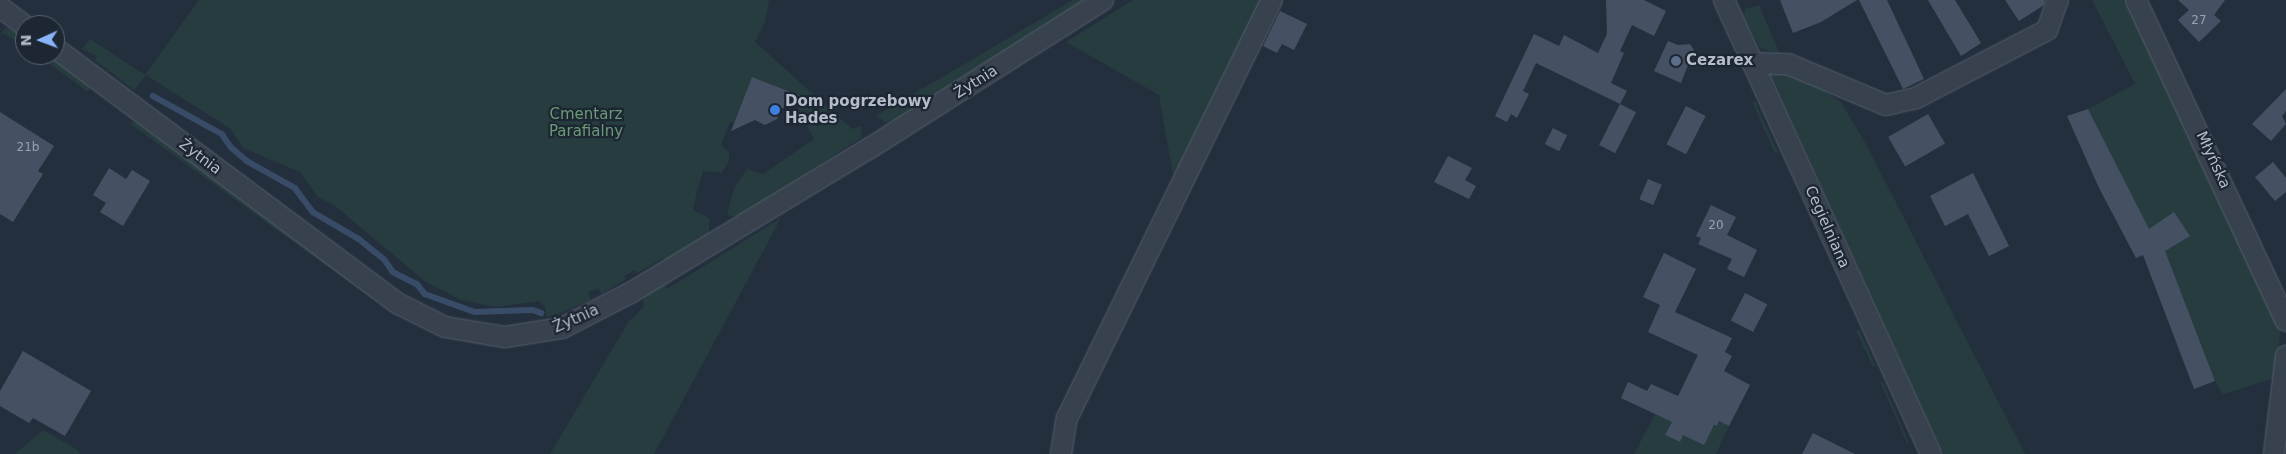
<!DOCTYPE html>
<meta charset="utf-8">
<style>
body{margin:0}
#map{position:relative;width:2286px;height:454px;overflow:hidden;background:#242f3e;font-family:"DejaVu Sans",sans-serif}
div>[style]{position:absolute}
.green>*{inset:0;background:#263c3f;transform-origin:0 0}
.stream>*{height:5.5px;margin:-2.75px;padding:0 2.75px;transform-origin:2.75px;border-radius:2.75px;background:#394c67}
.building>*{inset:0;background:#455162;transform-origin:0 0}
.roads{filter:drop-shadow(0 0 1px #565f6c) drop-shadow(0 0 1px #565f6c)}
.minor>*{height:20px;margin:-10px;padding:0 10px;transform-origin:10px;border-radius:10px;background:#38414e}
.dots>*{width:14px;height:14px;translate:-50% -50%;box-sizing:border-box;border:2px solid #1d2633;border-radius:50%}
span{translate:-50% -50%;white-space:nowrap;text-align:center;line-height:1.15;-webkit-text-stroke:4.5px #1d2633;paint-order:stroke}
.number-label{font-size:12px;color:#98a1af}
.number-label span{-webkit-text-stroke-width:0}
.poi-label{font-size:15px;color:#b4bcc9;font-weight:700}
.left{translate:0 -50%;text-align:left}
.street-label{font-size:15px;color:#b4bcc9}
.park-label{font-size:15px;color:#6b9a76}
.north{position:absolute;left:15px;top:15px;width:50px;height:50px;box-sizing:border-box;background:#1d2633;border:1px solid #59626f;border-radius:50%;rotate:268deg;font-size:14px;font-weight:700;line-height:20px;text-align:center;color:#b4bcc9}
.north::after{content:'';display:block;margin:auto;width:18px;height:22px;background:#8ab4f8;clip-path:polygon(50% 0,100% 100%,50% 72%,0 100%)}
</style>
<div id="map">
<div class="green">
<i style="clip-path:polygon(199px 0,769px 0,765px 22px,755px 42px,852px 129px,861px 126px,862px 137px,740px 217px,727px 215px,734px 188px,747px 169px,763px 174px,814px 139px,797px 106px,797px 95px,752px 78px,734px 123px,730px 122px,721px 145px,729px 152px,729px 161px,722px 173px,703px 171px,696px 196px,693px 210px,709px 218px,709px 234px,666px 261px,663px 258px,637px 273px,635px 270px,624px 276px,626px 279px,601px 294px,599px 288px,588px 292px,591px 300px,560px 313px,546px 317px,546px 308px,539px 301px,496px 307px,461px 300px,426px 282px,334px 205px,318px 197px,300px 172px,243px 148px,231px 129px,146px 75px,134px 90px,95px 60px,97px 56px,82px 49px,90px 39px,145px 75px)"></i>
<i style="clip-path:polygon(1073px 0,1091px 0,893px 121px,886px 123px,876px 116px)"></i>
<i style="clip-path:polygon(1133px 0,1265px 0,1174px 180px,1159px 95px,1066px 42px)"></i>
<i style="clip-path:polygon(2092px 0,2125px 0,2141px 31px,2280px 326px,2278px 377px,2223px 394px,2215px 381px,2163px 247px,2159px 247px,2145px 222px,2088px 109px,2135px 84px)"></i>
<i style="clip-path:polygon(1759px 5px,1780px 54px,1760px 48px,1744px 17px,1745px 9px)"></i>
<i style="clip-path:polygon(6px 27px,25px 38px,25px 47px,5px 34px,0 35px)"></i>
<i style="clip-path:polygon(38px 55px,48px 55px,90px 86px,88px 92px)"></i>
<i style="clip-path:polygon(1793px 71px,1841px 102px,1867px 146px,2025px 454px,1943px 454px,1770px 72px)"></i>
<i style="left:1755px;top:101px;width:56px;height:3px;rotate:66deg"></i>
<i style="clip-path:polygon(136px 121px,334px 268px,382px 306px,129px 123px)"></i>
<i style="clip-path:polygon(781px 218px,654px 454px,550px 454px,629px 321px,643px 308px,644px 295px,664px 282px,667px 289px)"></i>
<i style="clip-path:polygon(1859px 329px,1875px 365px,1873px 367px,1856px 331px)"></i>
<i style="clip-path:polygon(1880px 382px,1883px 382px,1909px 443px,1907px 443px)"></i>
<i style="clip-path:polygon(1655px 414px,1672px 422px,1665px 435px,1679px 442px,1683px 435px,1717px 426px,1719px 421px,1729px 426px,1716px 454px,1634px 454px)"></i>
<i style="clip-path:polygon(43px 430px,76px 449px,81px 454px,15px 454px)"></i>
</div>
<div class="stream">
<i style="left:153px;top:96px;width:79px;rotate:28.8deg"></i>
<i style="left:222px;top:134px;width:16px;rotate:55deg"></i>
<i style="left:231px;top:147px;width:21px;rotate:41deg"></i>
<i style="left:247px;top:161px;width:55px;rotate:29.4deg"></i>
<i style="left:295px;top:188px;width:30px;rotate:53deg"></i>
<i style="left:313px;top:212px;width:53px;rotate:30.4deg"></i>
<i style="left:359px;top:239px;width:33px;rotate:39deg"></i>
<i style="left:385px;top:260px;width:14px;rotate:56deg"></i>
<i style="left:393px;top:272px;width:27px;rotate:27deg"></i>
<i style="left:417px;top:284px;width:13px;rotate:51deg"></i>
<i style="left:425px;top:294px;width:53px;rotate:19.8deg"></i>
<i style="left:475px;top:312px;width:58px;rotate:-2deg"></i>
<i style="left:533px;top:310px;width:9px;rotate:21deg"></i>
</div>
<div class="building">
<i style="clip-path:polygon(1606px 0,1644px 0,1666px 11px,1654px 36px,1632px 25px,1620px 51px,1624px 53px,1611px 83px,1627px 91px,1620px 104px,1536px 63px,1523px 91px,1529px 94px,1517px 118px,1511px 114px,1507px 122px,1495px 116px,1534px 34px,1559px 46px,1564px 35px,1598px 53px,1607px 34px)"></i>
<i style="clip-path:polygon(1780px 0,1857px 0,1821px 22px,1793px 33px)"></i>
<i style="clip-path:polygon(1859px 0,1887px 0,1924px 79px,1903px 89px)"></i>
<i style="clip-path:polygon(1928px 0,1955px 0,1981px 43px,1961px 56px)"></i>
<i style="clip-path:polygon(2005px 0,2045px 0,2044px 5px,2019px 21px)"></i>
<i style="clip-path:polygon(2178px 0,2225px 0,2214px 15px,2221px 21px,2199px 42px,2178px 20px,2189px 10px)"></i>
<i style="clip-path:polygon(1280px 11px,1307px 24px,1294px 50px,1282px 44px,1277px 53px,1263px 46px)"></i>
<i style="clip-path:polygon(1668px 41px,1678px 45px,1690px 44px,1694px 50px,1681px 83px,1654px 71px)"></i>
<i style="clip-path:polygon(752px 77px,806px 98px,781px 109px,777px 119px,765px 125px,755px 120px,731px 131px)"></i>
<i style="clip-path:polygon(2286px 89px,2286px 111px,2282px 116px,2286px 124px,2271px 141px,2252px 124px)"></i>
<i style="left:1620px;top:104px;width:18px;height:46px;rotate:27deg"></i>
<i style="left:1686px;top:106px;width:22px;height:43px;rotate:27deg"></i>
<i style="clip-path:polygon(2088px 109px,2149px 229px,2174px 212px,2190px 236px,2165px 251px,2215px 381px,2194px 389px,2143px 255px,2136px 258px,2099px 188px,2067px 116px)"></i>
<i style="clip-path:polygon(0 112px,54px 146px,38px 171px,43px 174px,13px 222px,0 214px)"></i>
<i style="left:1928px;top:114px;width:34px;height:46px;rotate:60deg"></i>
<i style="left:1553px;top:128px;width:16px;height:18px;rotate:27deg"></i>
<i style="clip-path:polygon(1448px 156px,1472px 168px,1465px 180px,1476px 186px,1469px 199px,1434px 182px)"></i>
<i style="clip-path:polygon(2273px 162px,2286px 178px,2286px 192px,2275px 201px,2255px 177px)"></i>
<i style="clip-path:polygon(109px 168px,126px 179px,132px 170px,150px 181px,123px 226px,100px 212px,106px 203px,93px 195px)"></i>
<i style="clip-path:polygon(1973px 173px,2009px 246px,1989px 256px,1968px 214px,1945px 226px,1930px 196px)"></i>
<i style="left:1648px;top:179px;width:15px;height:22px;rotate:23deg"></i>
<i style="clip-path:polygon(1711px 205px,1736px 217px,1727px 235px,1757px 250px,1744px 277px,1727px 269px,1732px 259px,1698px 244px,1701px 238px,1696px 236px)"></i>
<i style="clip-path:polygon(1664px 253px,1696px 269px,1675px 312px,1732px 338px,1725px 352px,1732px 356px,1724px 371px,1750px 385px,1729px 426px,1719px 421px,1717px 426px,1714px 425px,1704px 445px,1683px 435px,1680px 442px,1665px 435px,1672px 422px,1621px 398px,1628px 382px,1647px 391px,1651px 384px,1678px 396px,1698px 355px,1648px 332px,1660px 305px,1643px 297px)"></i>
<i style="left:1745px;top:293px;width:25px;height:31px;rotate:27deg"></i>
<i style="clip-path:polygon(23px 351px,91px 391px,65px 436px,33px 418px,29px 423px,0 406px,0 391px)"></i>
<i style="clip-path:polygon(1813px 433px,1855px 454px,1802px 454px)"></i>
</div>
<div class="roads">
<div class="minor">
<i style="left:1724px;top:0;width:499px;rotate:65.5deg"></i>
<i style="left:2136px;top:0;width:354px;rotate:65deg"></i>
<i style="left:0;top:7px;width:31px;rotate:37deg"></i>
<i style="left:55px;top:48px;width:429px;rotate:36.7deg"></i>
<i style="left:399px;top:304px;width:51px;rotate:26.6deg"></i>
<i style="left:445px;top:327px;width:61px;rotate:9.5deg"></i>
<i style="left:505px;top:337px;width:58px;rotate:-9deg"></i>
<i style="left:562px;top:328px;width:79px;rotate:-27.2deg"></i>
<i style="left:632px;top:292px;width:278px;rotate:-31.2deg"></i>
<i style="left:870px;top:148px;width:276px;rotate:-32.4deg"></i>
<i style="left:1752px;top:63px;width:36px;rotate:2deg"></i>
<i style="left:1788px;top:64px;width:106px;rotate:22.7deg"></i>
<i style="left:1886px;top:105px;width:31px;rotate:-13deg"></i>
<i style="left:1916px;top:98px;width:148px;rotate:-27.4deg"></i>
<i style="left:2047px;top:30px;width:32px;rotate:-70deg"></i>
<i style="left:1061px;top:454px;width:36px;rotate:-81deg"></i>
<i style="left:1067px;top:418px;width:466px;rotate:-63.9deg"></i>
<i style="left:2274px;top:454px;width:99px;rotate:-83deg"></i>
</div>
</div>
<div class="dots">
<i style="left:1676px;top:61px;background:#5c6f8a"></i>
<i style="left:775px;top:110px;background:#3f7fe0"></i>
</div>
<div class="number-label">
<span style="left:2199px;top:21px">27</span>
<span style="left:28px;top:148px">21b</span>
<span style="left:1716px;top:226px">20</span>
</div>
<div class="poi-label">
<span class="left" style="left:1686px;top:61px">Cezarex</span>
<span class="left" style="left:785px;top:110px">Dom pogrzebowy<br>Hades</span>
</div>
<div class="street-label">
<span style="left:976px;top:82px;rotate:-32deg">Żytnia</span>
<span style="left:200px;top:157px;rotate:37deg">Żytnia</span>
<span style="left:2213px;top:160px;rotate:65deg">Młyńska</span>
<span style="left:1827px;top:227px;rotate:66deg">Cegielniana</span>
<span style="left:576px;top:319px;rotate:-24deg">Żytnia</span>
</div>
<div class="park-label">
<span style="left:586px;top:123px">Cmentarz<br>Parafialny</span>
</div>
<div class="north">N</div>
</div>
